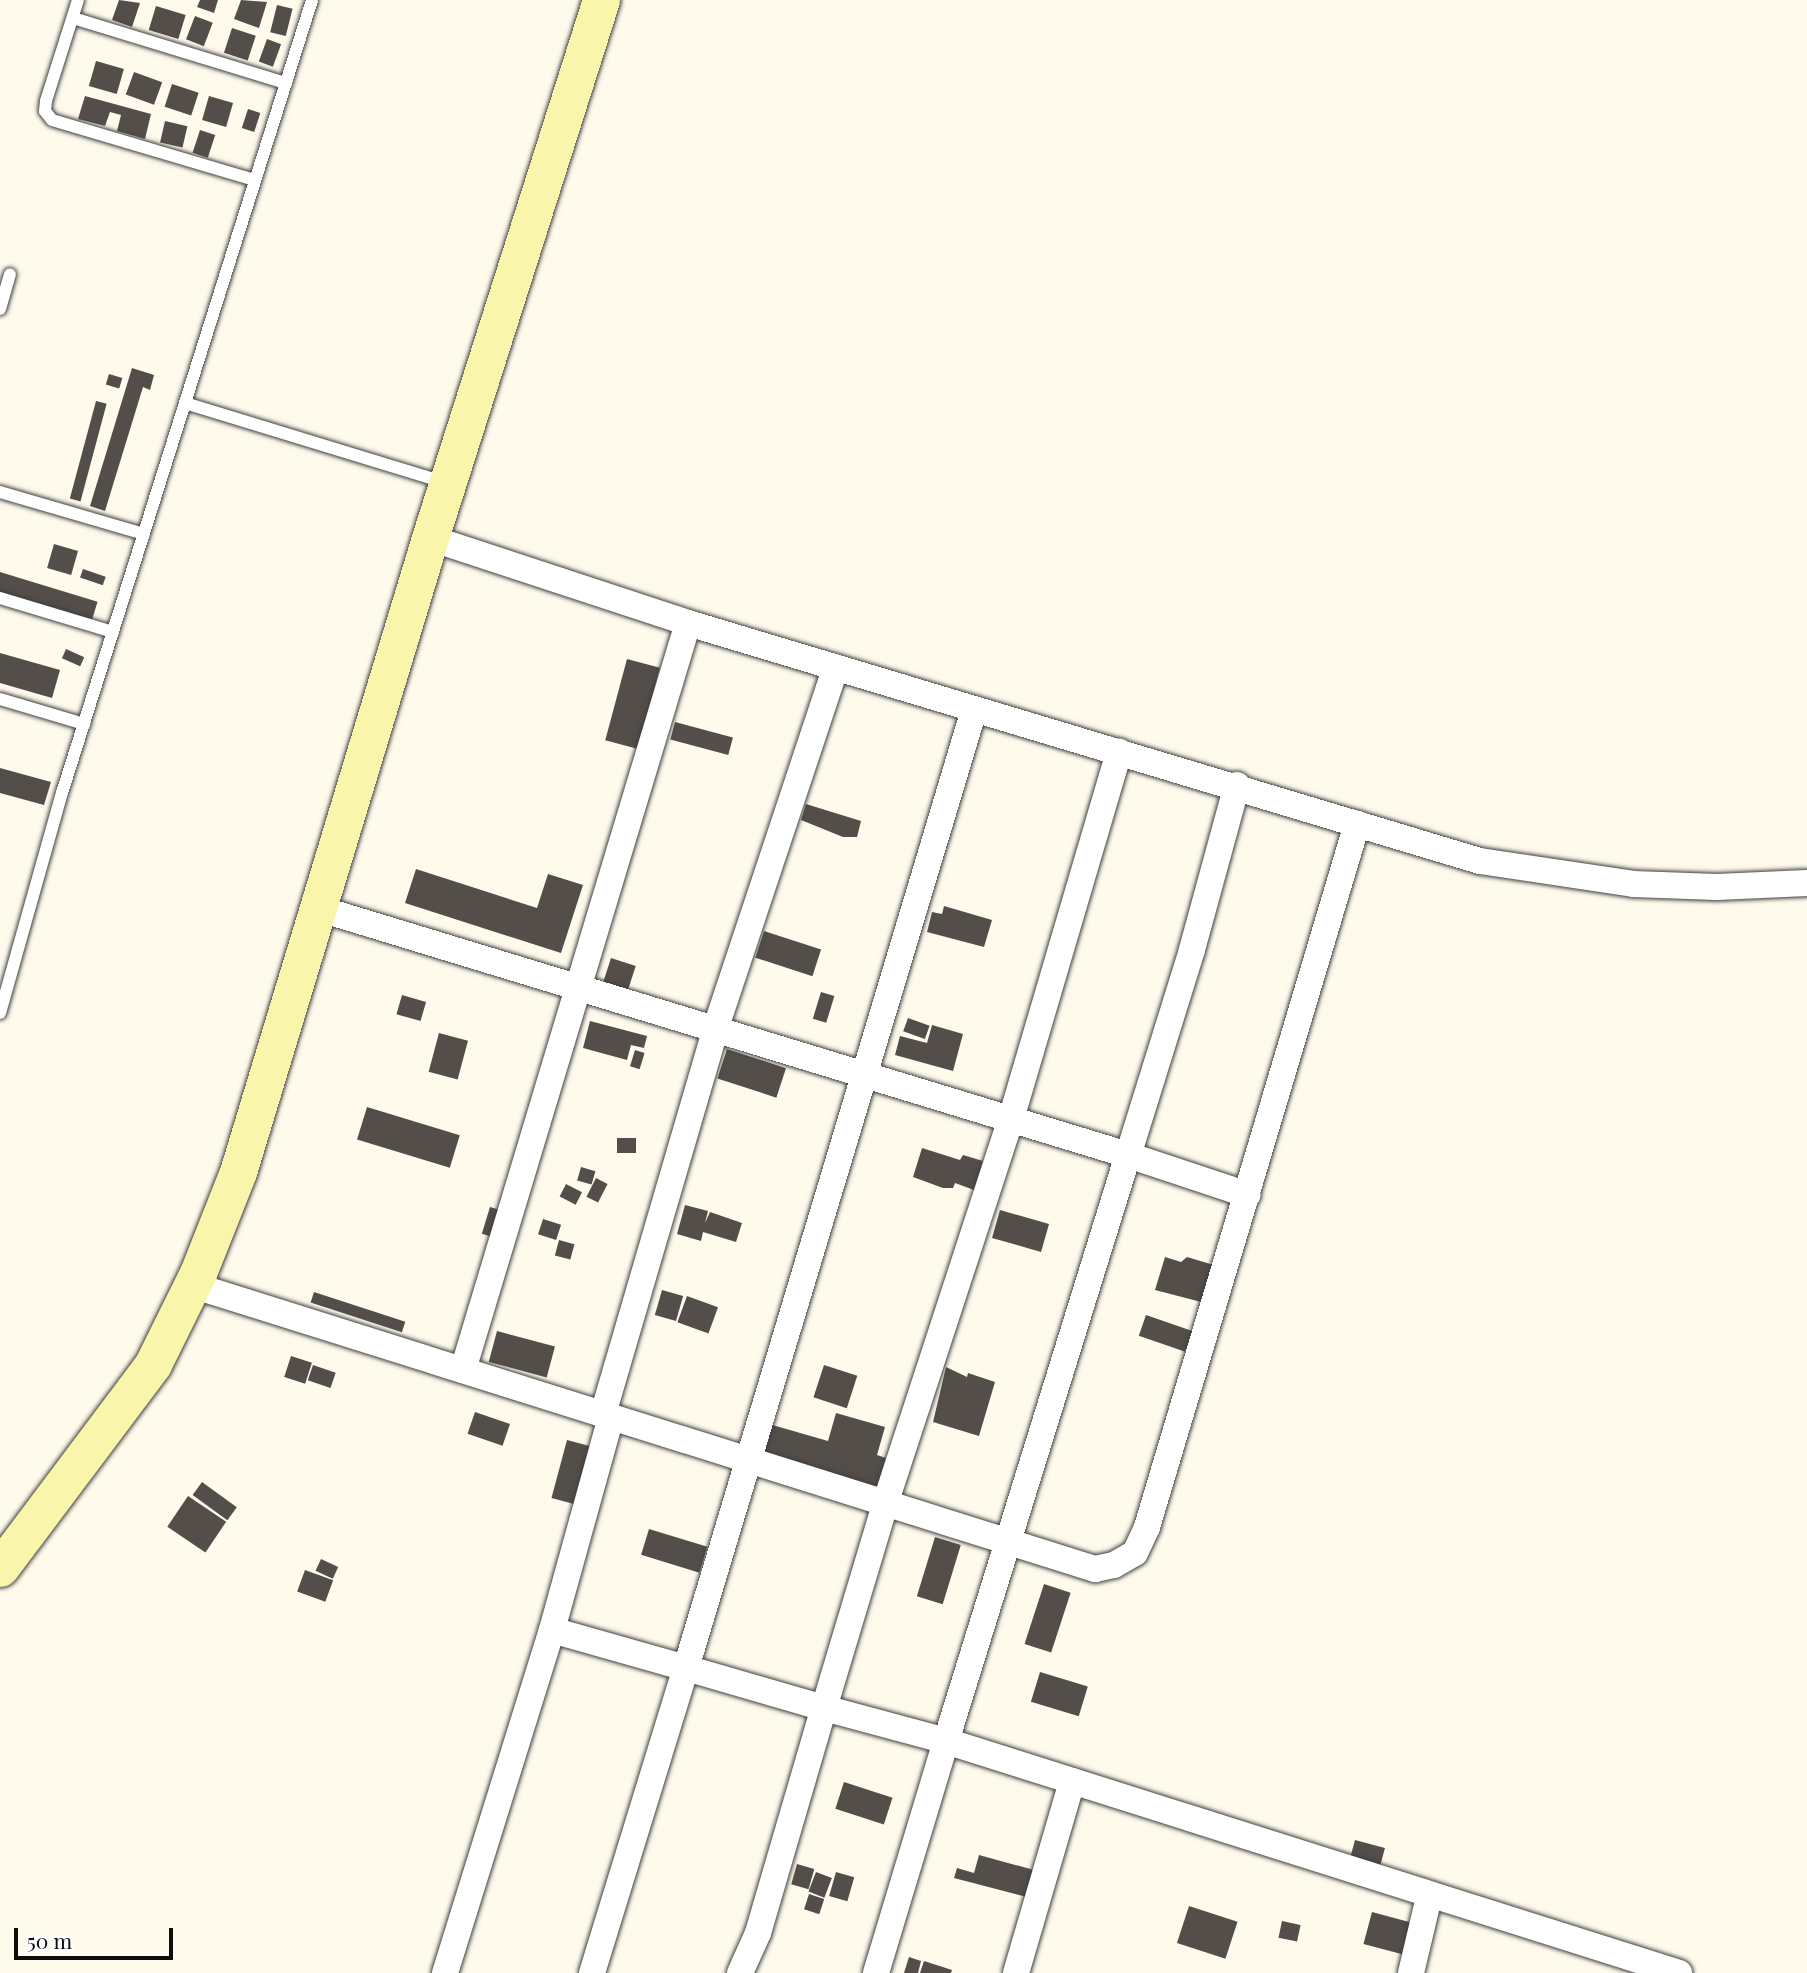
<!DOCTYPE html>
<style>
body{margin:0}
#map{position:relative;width:1807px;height:1973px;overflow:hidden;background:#fefbec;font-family:"Playfair Display",serif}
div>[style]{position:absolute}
.building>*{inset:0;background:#534e49;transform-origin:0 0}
.roads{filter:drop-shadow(0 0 2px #3f3f3f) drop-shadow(0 0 2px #3f3f3f)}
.lane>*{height:12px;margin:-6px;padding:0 6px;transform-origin:6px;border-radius:6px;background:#fff}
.street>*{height:26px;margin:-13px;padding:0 13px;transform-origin:13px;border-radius:13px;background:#fff}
.secondary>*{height:37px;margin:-18.5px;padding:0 18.5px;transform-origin:18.5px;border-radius:18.5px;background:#f9f6ab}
span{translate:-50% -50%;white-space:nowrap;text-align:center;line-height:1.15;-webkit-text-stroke:7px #fff;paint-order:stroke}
.scale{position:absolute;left:14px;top:1928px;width:159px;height:32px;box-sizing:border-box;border:4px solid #0c0c0c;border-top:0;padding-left:9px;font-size:21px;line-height:24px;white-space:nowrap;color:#0c0c0c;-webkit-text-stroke:5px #fff;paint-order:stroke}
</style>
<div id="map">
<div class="building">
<i style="clip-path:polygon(119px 0,140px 3px,132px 27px,112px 20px)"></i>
<i style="clip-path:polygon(200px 0,218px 0,214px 13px,197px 7px)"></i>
<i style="clip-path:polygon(241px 0,267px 2px,259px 28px,234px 19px)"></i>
<i style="left:277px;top:5px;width:16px;height:28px;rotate:14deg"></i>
<i style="left:156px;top:6px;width:31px;height:25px;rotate:17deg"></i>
<i style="left:195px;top:16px;width:19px;height:25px;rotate:21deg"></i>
<i style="left:232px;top:28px;width:25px;height:26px;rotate:18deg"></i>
<i style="left:267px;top:39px;width:15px;height:24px;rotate:20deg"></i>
<i style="left:96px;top:61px;width:29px;height:26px;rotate:16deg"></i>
<i style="left:134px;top:72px;width:30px;height:24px;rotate:20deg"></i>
<i style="left:172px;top:84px;width:28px;height:24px;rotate:18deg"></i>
<i style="clip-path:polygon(85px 96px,151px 114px,145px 139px,117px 131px,121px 115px,110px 112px,105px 126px,78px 119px)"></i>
<i style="left:209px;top:96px;width:25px;height:25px;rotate:16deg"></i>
<i style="left:248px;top:109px;width:13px;height:20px;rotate:18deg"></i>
<i style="left:165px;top:121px;width:23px;height:22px;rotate:13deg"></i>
<i style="left:200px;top:130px;width:16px;height:24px;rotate:18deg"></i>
<i style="clip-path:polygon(132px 368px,154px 375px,150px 390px,143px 387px,105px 511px,90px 506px)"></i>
<i style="left:109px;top:374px;width:14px;height:11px;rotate:17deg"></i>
<i style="left:96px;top:401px;width:11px;height:101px;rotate:15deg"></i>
<i style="left:54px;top:544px;width:25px;height:25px;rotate:16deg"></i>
<i style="left:83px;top:569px;width:24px;height:9px;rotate:19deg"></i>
<i style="left:0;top:572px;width:102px;height:23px;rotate:17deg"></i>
<i style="left:66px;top:649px;width:20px;height:10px;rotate:24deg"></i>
<i style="clip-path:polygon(0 653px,60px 670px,52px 698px,0 683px)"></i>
<i style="left:627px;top:659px;width:34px;height:84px;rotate:15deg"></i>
<i style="left:675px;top:722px;width:60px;height:18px;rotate:15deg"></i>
<i style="clip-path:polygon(0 768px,51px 782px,44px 805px,0 793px)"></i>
<i style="clip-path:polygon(806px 804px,861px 821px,857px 837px,843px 837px,801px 820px)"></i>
<i style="clip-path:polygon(416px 869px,537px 908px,548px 874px,583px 885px,561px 953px,405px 903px)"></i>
<i style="clip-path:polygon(944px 906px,992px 920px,984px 947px,927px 932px,932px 912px,942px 914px)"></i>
<i style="left:764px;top:931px;width:60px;height:28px;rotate:18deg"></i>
<i style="left:611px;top:958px;width:26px;height:28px;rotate:18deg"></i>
<i style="left:821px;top:992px;width:14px;height:28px;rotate:17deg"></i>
<i style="left:402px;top:995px;width:25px;height:20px;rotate:16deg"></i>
<i style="left:908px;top:1018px;width:23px;height:14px;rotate:20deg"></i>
<i style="clip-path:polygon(590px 1021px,647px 1036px,644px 1048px,631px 1045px,627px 1060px,583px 1048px)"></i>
<i style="clip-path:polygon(932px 1025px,963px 1034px,953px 1071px,895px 1055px,900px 1036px,927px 1043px)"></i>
<i style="left:439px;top:1033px;width:30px;height:40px;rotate:15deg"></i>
<i style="left:727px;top:1049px;width:62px;height:31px;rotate:18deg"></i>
<i style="left:635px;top:1050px;width:10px;height:17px;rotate:17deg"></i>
<i style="left:367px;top:1107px;width:97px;height:34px;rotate:17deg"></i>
<i style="left:617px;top:1138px;width:19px;height:15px"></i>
<i style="clip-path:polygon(922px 1148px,960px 1160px,963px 1155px,983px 1161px,974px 1190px,955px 1183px,953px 1188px,943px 1188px,913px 1177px)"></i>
<i style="left:581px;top:1167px;width:15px;height:14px;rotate:16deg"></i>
<i style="left:596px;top:1178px;width:13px;height:21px;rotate:27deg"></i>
<i style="left:566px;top:1184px;width:18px;height:14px;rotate:27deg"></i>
<i style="clip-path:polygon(685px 1205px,708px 1211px,705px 1223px,710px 1212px,742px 1223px,736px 1242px,703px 1232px,701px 1241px,677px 1234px)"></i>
<i style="left:490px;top:1207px;width:14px;height:28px;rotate:17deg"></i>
<i style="left:1000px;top:1210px;width:51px;height:29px;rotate:16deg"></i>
<i style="left:543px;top:1219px;width:19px;height:16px;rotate:18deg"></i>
<i style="left:559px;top:1240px;width:16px;height:16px;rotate:15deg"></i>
<i style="clip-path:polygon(1165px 1257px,1181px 1262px,1187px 1257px,1217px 1266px,1205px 1303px,1155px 1290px)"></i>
<i style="left:662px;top:1290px;width:22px;height:26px;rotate:16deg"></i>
<i style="left:314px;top:1292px;width:96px;height:11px;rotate:18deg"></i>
<i style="left:687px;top:1296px;width:33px;height:28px;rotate:20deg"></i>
<i style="left:1146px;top:1315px;width:49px;height:22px;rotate:19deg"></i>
<i style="left:497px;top:1331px;width:60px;height:32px;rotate:15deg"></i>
<i style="left:291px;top:1356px;width:22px;height:22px;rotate:18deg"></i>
<i style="left:313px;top:1365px;width:24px;height:16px;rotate:19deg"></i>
<i style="left:824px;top:1365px;width:35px;height:34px;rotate:18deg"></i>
<i style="clip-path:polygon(946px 1367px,967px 1377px,968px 1373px,995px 1382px,979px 1436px,933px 1422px)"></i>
<i style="left:475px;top:1412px;width:37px;height:23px;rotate:19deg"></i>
<i style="clip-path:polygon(836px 1413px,885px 1427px,877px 1455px,886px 1458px,877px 1487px,761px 1453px,769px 1424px,828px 1441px)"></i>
<i style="left:567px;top:1440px;width:31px;height:60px;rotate:15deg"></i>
<i style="left:202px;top:1482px;width:43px;height:16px;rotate:36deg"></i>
<i style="left:188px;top:1496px;width:46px;height:37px;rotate:34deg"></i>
<i style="left:649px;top:1529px;width:61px;height:27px;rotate:17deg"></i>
<i style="left:935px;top:1537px;width:27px;height:62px;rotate:17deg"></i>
<i style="left:321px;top:1559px;width:19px;height:13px;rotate:25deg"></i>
<i style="left:305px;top:1570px;width:30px;height:23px;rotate:20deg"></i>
<i style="left:1044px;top:1584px;width:28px;height:63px;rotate:18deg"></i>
<i style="left:1040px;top:1672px;width:50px;height:31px;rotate:17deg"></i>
<i style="left:844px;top:1782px;width:51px;height:28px;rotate:18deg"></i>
<i style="left:1355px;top:1840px;width:31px;height:22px;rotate:15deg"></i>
<i style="clip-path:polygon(979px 1855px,1034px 1870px,1027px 1897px,954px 1878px,957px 1868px,974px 1873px)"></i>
<i style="left:797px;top:1864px;width:18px;height:21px;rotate:16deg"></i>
<i style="left:816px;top:1872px;width:17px;height:21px;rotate:21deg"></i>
<i style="left:836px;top:1872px;width:19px;height:25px;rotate:16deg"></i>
<i style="left:809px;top:1894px;width:16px;height:16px;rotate:18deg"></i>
<i style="left:1189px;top:1906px;width:51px;height:39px;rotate:18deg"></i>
<i style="left:1372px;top:1912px;width:49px;height:33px;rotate:15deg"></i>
<i style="left:1282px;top:1921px;width:19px;height:17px;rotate:12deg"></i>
<i style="clip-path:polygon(909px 1957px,921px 1961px,918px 1973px,904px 1973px)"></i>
<i style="clip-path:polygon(924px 1961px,952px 1970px,951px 1973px,920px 1973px)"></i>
</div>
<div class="roads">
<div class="lane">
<i style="left:78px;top:0;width:106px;rotate:107.6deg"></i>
<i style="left:46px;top:101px;width:10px;rotate:96deg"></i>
<i style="left:45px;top:111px;width:11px;rotate:52deg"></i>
<i style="left:52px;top:120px;width:212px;rotate:16.5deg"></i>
<i style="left:73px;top:18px;width:223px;rotate:17deg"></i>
<i style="left:0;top:309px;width:36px;rotate:-74deg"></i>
<i style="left:185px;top:403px;width:271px;rotate:17deg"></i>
<i style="left:0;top:492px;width:150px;rotate:16.3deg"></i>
<i style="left:0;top:598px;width:118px;rotate:16.7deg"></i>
<i style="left:0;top:699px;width:88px;rotate:16.6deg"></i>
<i style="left:0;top:1013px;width:229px;rotate:-74.3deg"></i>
<i style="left:62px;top:793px;width:831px;rotate:-72.5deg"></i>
</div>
<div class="street">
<i style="left:430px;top:538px;width:272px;rotate:18.2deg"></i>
<i style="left:688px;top:623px;width:827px;rotate:16.73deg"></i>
<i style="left:1480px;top:861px;width:155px;rotate:8.5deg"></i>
<i style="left:1633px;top:884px;width:84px;rotate:2deg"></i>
<i style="left:1717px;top:887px;width:90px;rotate:-2.5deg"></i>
<i style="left:1237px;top:785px;width:171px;rotate:105.3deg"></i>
<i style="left:1192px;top:950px;width:215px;rotate:107.3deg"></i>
<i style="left:1128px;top:1155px;width:126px;rotate:18.4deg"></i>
<i style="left:317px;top:908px;width:848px;rotate:16.94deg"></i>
<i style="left:1128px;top:1155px;width:614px;rotate:107.25deg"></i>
<i style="left:946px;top:1741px;width:769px;rotate:17.56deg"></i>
<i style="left:192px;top:1285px;width:947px;rotate:17.46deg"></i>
<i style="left:1095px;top:1569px;width:19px;rotate:-12deg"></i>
<i style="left:1114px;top:1565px;width:24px;rotate:-30deg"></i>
<i style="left:1135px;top:1553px;width:29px;rotate:-65deg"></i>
<i style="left:1147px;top:1527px;width:734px;rotate:-73.37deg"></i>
<i style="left:463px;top:1370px;width:780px;rotate:-73.24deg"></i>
<i style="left:603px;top:1414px;width:403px;rotate:-73.7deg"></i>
<i style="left:716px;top:1027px;width:379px;rotate:-71.6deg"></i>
<i style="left:611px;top:1417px;width:221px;rotate:105.5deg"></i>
<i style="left:552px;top:1630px;width:139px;rotate:15.8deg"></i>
<i style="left:686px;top:1668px;width:1000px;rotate:-73.27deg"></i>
<i style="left:445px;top:1973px;width:359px;rotate:-72.7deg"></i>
<i style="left:592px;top:1973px;width:319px;rotate:-72.9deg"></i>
<i style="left:686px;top:1668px;width:144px;rotate:16.2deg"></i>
<i style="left:824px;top:1708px;width:216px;rotate:-73.3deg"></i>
<i style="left:886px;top:1501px;width:402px;rotate:-71.9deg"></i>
<i style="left:1011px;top:1119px;width:383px;rotate:-73.6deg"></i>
<i style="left:740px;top:1973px;width:44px;rotate:-65.8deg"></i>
<i style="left:758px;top:1933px;width:234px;rotate:-73.7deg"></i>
<i style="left:824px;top:1708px;width:126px;rotate:15.1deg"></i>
<i style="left:946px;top:1741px;width:242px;rotate:106.8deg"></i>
<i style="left:1016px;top:1973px;width:200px;rotate:-73.7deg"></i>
<i style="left:1411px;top:1973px;width:78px;rotate:-76.7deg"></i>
</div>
<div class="secondary">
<i style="left:0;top:1568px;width:255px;rotate:-53.1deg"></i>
<i style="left:153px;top:1364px;width:102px;rotate:-63.7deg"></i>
<i style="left:198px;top:1273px;width:109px;rotate:-68.4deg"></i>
<i style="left:238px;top:1172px;width:662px;rotate:-73.15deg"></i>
<i style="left:430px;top:538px;width:565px;rotate:-72.37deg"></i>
</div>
</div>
<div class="scale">50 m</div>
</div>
